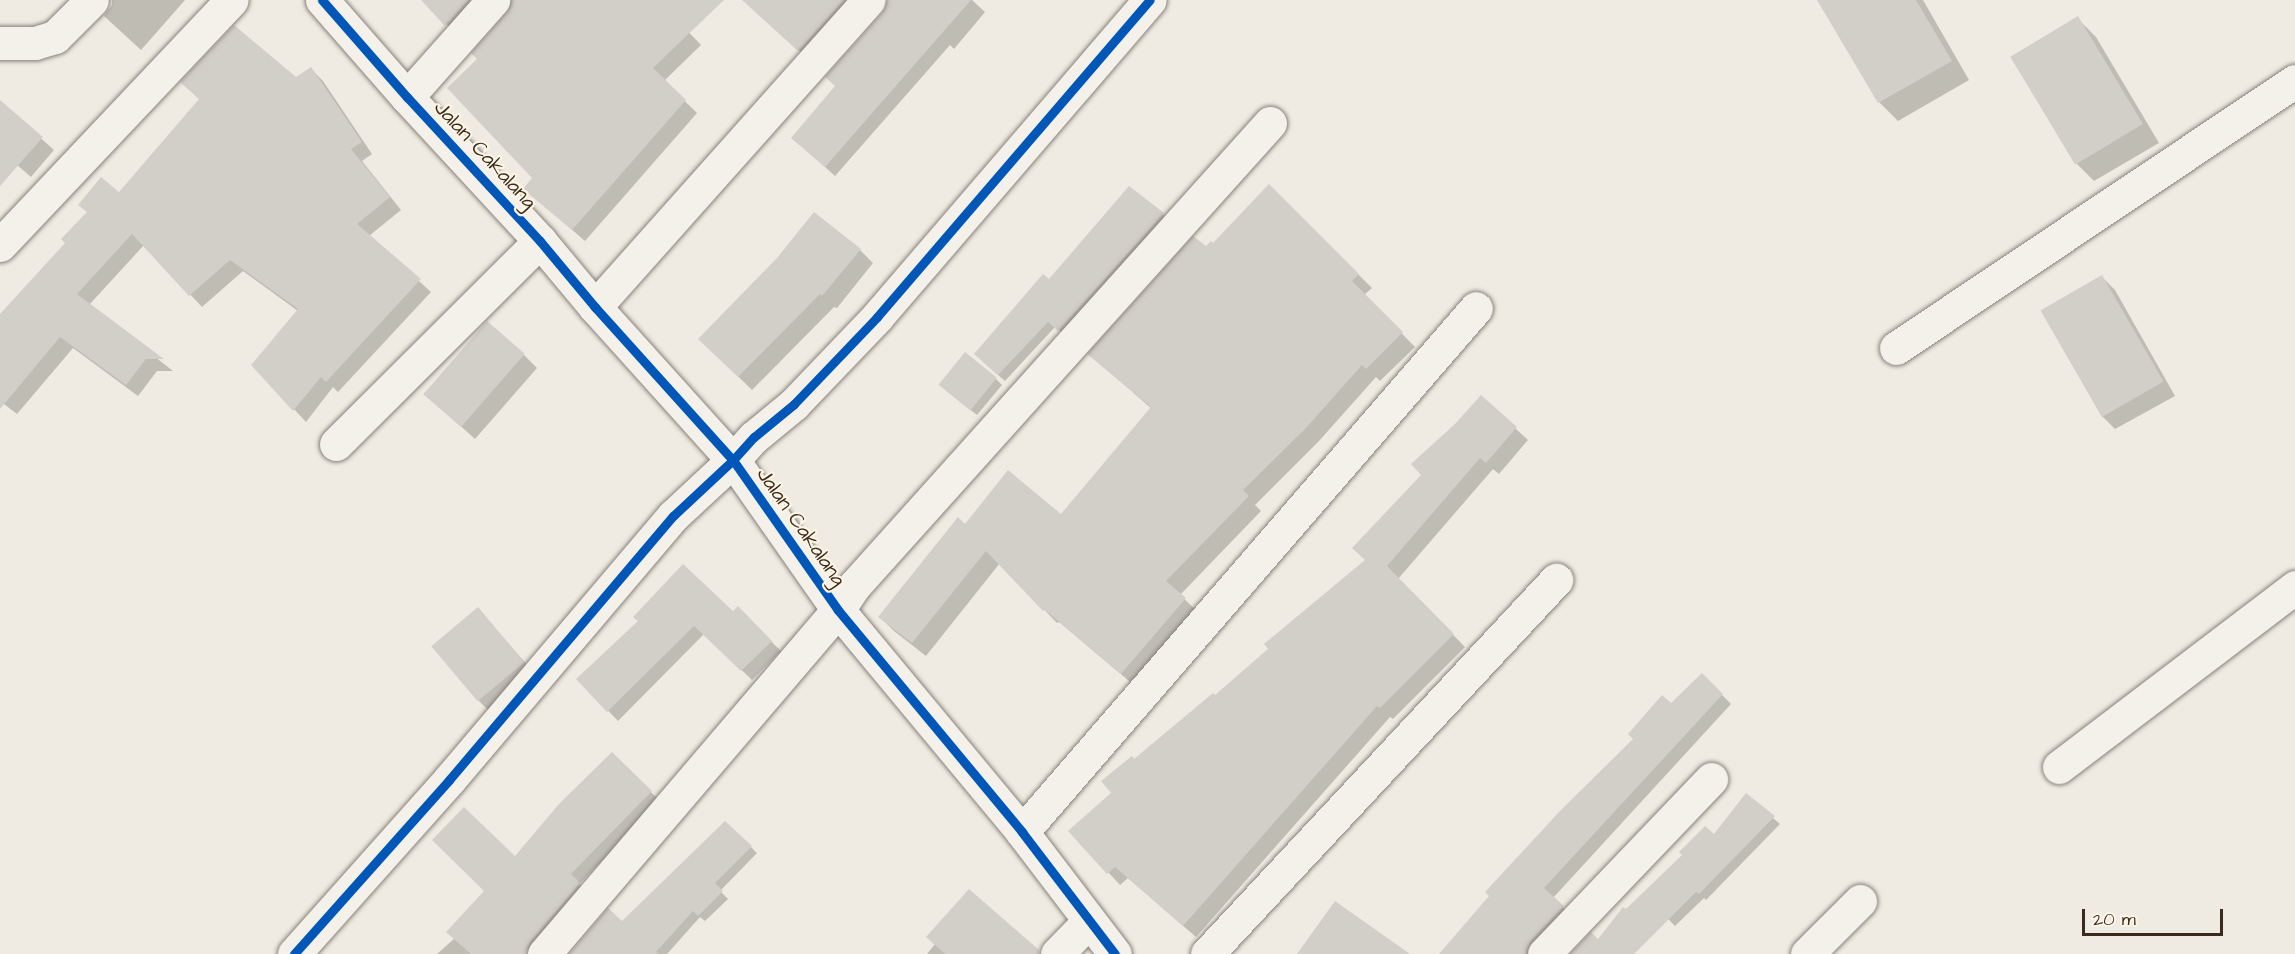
<!DOCTYPE html>
<style>
body{margin:0}
#map{position:relative;width:2295px;height:954px;overflow:hidden;background:#efebe2;font-family:"Architects Daughter",sans-serif}
div>[style]{position:absolute}
.shadow>*{inset:0;background:#0003}
.building>*{inset:0;background:#d2cec8;transform-origin:0 0}
.roads{filter:drop-shadow(0 0 2px #87827b) drop-shadow(0 0 2px #87827b)}
.minor>*{height:33px;margin:-16.5px;padding:0 16.5px;transform-origin:16.5px;border-radius:16.5px;background:#f4f1ea}
.tertiary>*{height:33px;margin:-16.5px;padding:0 16.5px;transform-origin:16.5px;border-radius:16.5px;background:#f4f1ea}
.cycleway>*{height:9px;margin:-4.5px;padding:0 4.5px;transform-origin:4.5px;border-radius:4.5px;background:#0057b8}
span{translate:-50% -50%;white-space:nowrap;text-align:center;line-height:1.15;-webkit-text-stroke:4.5px #fcf5e5;paint-order:stroke}
.street-label{font-size:21px;color:#3b2a1e}
.scale{position:absolute;left:2082px;top:909px;width:141px;height:27px;box-sizing:border-box;border:3px solid #3b2a1e;border-top:0;padding-left:8px;font-size:18px;line-height:21px;white-space:nowrap;color:#3b2a1e;-webkit-text-stroke:4px #fcf5e5;paint-order:stroke}
</style>
<div id="map">
<div class="shadow">
<i style="clip-path:polygon(112px 0,185px 0,141px 50px,104px 16px,112px 5px)"></i>
<i style="clip-path:polygon(423px 0,493px 0,458px 36px)"></i>
<i style="clip-path:polygon(513px 0,658px 0,701px 45px,664px 81px,697px 113px,585px 241px,525px 189px,534px 178px,480px 59px,509px 13px)"></i>
<i style="clip-path:polygon(744px 0,865px 0,809px 60px)"></i>
<i style="clip-path:polygon(889px 0,972px 0,985px 12px,954px 49px,950px 45px,835px 176px,793px 138px,837px 86px,884px 13px)"></i>
<i style="clip-path:polygon(1819px 0,1923px 0,1969px 80px,1898px 121px,1879px 102px)"></i>
<i style="clip-path:polygon(2077px 18px,2096px 37px,2159px 143px,2094px 181px,2075px 162px)"></i>
<i style="clip-path:polygon(311px 69px,323px 81px,372px 154px,362px 161px,401px 210px,369px 236px,431px 292px,338px 392px,333px 387px,306px 422px,253px 365px,298px 311px,243px 271px,202px 307px,144px 245px,89px 305px,173px 371px,157px 371px,138px 396px,73px 348px,17px 414px,0 401px,0 317px,120px 194px,200px 100px,182px 82px,296px 79px)"></i>
<i style="clip-path:polygon(0 102px,54px 150px,31px 177px,0 150px)"></i>
<i style="clip-path:polygon(1269px 186px,1372px 288px,1364px 295px,1415px 347px,1380px 381px,1376px 377px,1319px 441px,1255px 505px,1261px 511px,1180px 595px,1198px 612px,1135px 686px,1059px 622px,1057px 623px,1000px 563px,926px 656px,894px 631px,880px 617px,965px 526px,1061px 516px,1152px 409px,1089px 354px,1213px 245px)"></i>
<i style="clip-path:polygon(1163px 214px,1169px 221px,1066px 336px,1055px 327px,1005px 381px,982px 361px,1049px 281px)"></i>
<i style="clip-path:polygon(860px 250px,873px 263px,837px 308px,834px 307px,752px 390px,700px 339px)"></i>
<i style="clip-path:polygon(2102px 277px,2115px 290px,2175px 396px,2115px 429px,2101px 415px,2042px 310px)"></i>
<i style="clip-path:polygon(524px 355px,537px 368px,475px 439px,424px 393px)"></i>
<i style="clip-path:polygon(996px 379px,1002px 385px,977px 415px,947px 391px)"></i>
<i style="clip-path:polygon(1481px 397px,1528px 440px,1499px 474px,1493px 469px,1398px 579px,1465px 647px,1393px 719px,1390px 717px,1196px 937px,1128px 878px,1120px 885px,1070px 831px,1113px 793px,1134px 761px,1216px 697px,1367px 561px,1456px 425px)"></i>
<i style="clip-path:polygon(478px 609px,537px 676px,492px 714px,479px 701px)"></i>
<i style="clip-path:polygon(738px 609px,781px 651px,752px 680px,704px 634px,618px 721px,578px 679px,640px 622px,734px 613px)"></i>
<i style="clip-path:polygon(1702px 675px,1731px 704px,1553px 898px,1572px 916px,1539px 954px,1441px 954px,1671px 705px)"></i>
<i style="clip-path:polygon(612px 754px,661px 802px,579px 884px,589px 893px,553px 922px,524px 954px,437px 954px,455px 938px,515px 858px)"></i>
<i style="clip-path:polygon(1746px 795px,1780px 824px,1706px 900px,1704px 898px,1675px 926px,1644px 894px,1714px 836px)"></i>
<i style="clip-path:polygon(725px 823px,757px 853px,720px 891px,728px 899px,705px 921px,700px 917px,667px 954px,589px 954px)"></i>
<i style="clip-path:polygon(935px 944px,1039px 954px,927px 954px)"></i>
</div>
<div class="building">
<i style="clip-path:polygon(421px 0,468px 0,445px 26px)"></i>
<i style="clip-path:polygon(511px 0,724px 0,653px 68px,686px 100px,572px 230px,523px 189px,532px 178px,447px 88px,477px 59px,471px 53px,507px 12px)"></i>
<i style="clip-path:polygon(742px 0,844px 0,798px 51px)"></i>
<i style="clip-path:polygon(887px 0,971px 0,825px 167px,791px 138px,835px 86px,825px 77px,883px 12px)"></i>
<i style="clip-path:polygon(1817px 0,1916px 0,1952px 61px,1878px 103px)"></i>
<i style="left:2078px;top:16px;width:126px;height:79px;rotate:59deg"></i>
<i style="clip-path:polygon(234px 25px,296px 77px,311px 67px,362px 142px,351px 149px,390px 197px,357px 224px,421px 279px,326px 382px,321px 377px,293px 411px,251px 365px,298px 309px,230px 260px,189px 296px,132px 234px,77px 294px,164px 359px,146px 359px,126px 385px,60px 337px,0 409px,0 314px,65px 243px,61px 239px,87px 212px,78px 205px,101px 177px,119px 192px,199px 99px,180px 82px)"></i>
<i style="clip-path:polygon(0 100px,43px 137px,0 186px)"></i>
<i style="clip-path:polygon(1269px 184px,1359px 274px,1352px 281px,1403px 332px,1366px 369px,1362px 365px,1306px 428px,1243px 490px,1249px 496px,1166px 581px,1186px 598px,1121px 674px,1044px 609px,1043px 611px,986px 551px,912px 643px,878px 617px,958px 517px,965px 524px,1008px 470px,1061px 514px,1151px 407px,1087px 354px,1193px 236px,1206px 246px,1211px 241px,1213px 243px)"></i>
<i style="clip-path:polygon(1129px 186px,1164px 213px,1058px 331px,1048px 322px,998px 375px,974px 354px,1043px 274px,1049px 279px)"></i>
<i style="clip-path:polygon(814px 212px,861px 249px,822px 296px,820px 294px,738px 377px,698px 339px,777px 258px)"></i>
<i style="left:2102px;top:275px;width:123px;height:71px;rotate:60deg"></i>
<i style="left:487px;top:321px;width:50px;height:97px;rotate:41deg"></i>
<i style="left:965px;top:352px;width:41px;height:42px;rotate:39deg"></i>
<i style="clip-path:polygon(1481px 395px,1517px 427px,1486px 463px,1480px 458px,1387px 566px,1454px 634px,1380px 708px,1377px 706px,1183px 926px,1115px 867px,1107px 874px,1068px 831px,1111px 793px,1101px 781px,1132px 756px,1134px 759px,1213px 693px,1215px 695px,1268px 649px,1264px 644px,1365px 560px,1352px 548px,1421px 475px,1411px 464px,1455px 424px)"></i>
<i style="clip-path:polygon(683px 564px,733px 611px,738px 606px,772px 641px,741px 671px,694px 626px,607px 712px,576px 679px,638px 621px,633px 617px)"></i>
<i style="left:478px;top:607px;width:72px;height:61px;rotate:50deg"></i>
<i style="clip-path:polygon(1702px 673px,1723px 694px,1544px 888px,1564px 906px,1530px 941px,1526px 954px,1439px 954px,1489px 896px,1485px 892px,1560px 811px,1633px 739px,1628px 734px,1662px 695px,1671px 703px)"></i>
<i style="clip-path:polygon(612px 752px,652px 791px,571px 874px,580px 883px,530px 942px,526px 954px,471px 954px,446px 932px,484px 891px,432px 840px,464px 807px,515px 856px,559px 804px)"></i>
<i style="clip-path:polygon(1746px 793px,1775px 816px,1699px 894px,1696px 892px,1634px 954px,1570px 954px,1591px 932px,1598px 939px,1623px 907px,1626px 909px,1682px 855px,1679px 852px,1705px 826px,1714px 834px)"></i>
<i style="clip-path:polygon(725px 821px,752px 846px,715px 883px,723px 891px,698px 916px,693px 911px,656px 952px,659px 954px,569px 954px,608px 908px,622px 921px)"></i>
<i style="clip-path:polygon(969px 889px,1039px 950px,1039px 954px,945px 954px,926px 937px)"></i>
<i style="clip-path:polygon(1335px 901px,1410px 954px,1297px 954px)"></i>
</div>
<div class="roads">
<div class="minor">
<i style="left:0;top:43px;width:35px"></i>
<i style="left:35px;top:43px;width:21px;rotate:-17deg"></i>
<i style="left:55px;top:37px;width:52px;rotate:-45deg"></i>
<i style="left:407px;top:97px;width:130px;rotate:-48.4deg"></i>
<i style="left:0;top:245px;width:337px;rotate:-46.6deg"></i>
<i style="left:595px;top:307px;width:411px;rotate:-48.3deg"></i>
<i style="left:1896px;top:348px;width:480px;rotate:-33.8deg"></i>
<i style="left:336px;top:444px;width:288px;rotate:-44.9deg"></i>
<i style="left:2059px;top:767px;width:297px;rotate:-37.3deg"></i>
<i style="left:1022px;top:832px;width:693px;rotate:-49.09deg"></i>
<i style="left:294px;top:954px;width:233px;rotate:-48.3deg"></i>
<i style="left:449px;top:780px;width:346px;rotate:-49.7deg"></i>
<i style="left:673px;top:516px;width:82px;rotate:-43deg"></i>
<i style="left:733px;top:460px;width:31px;rotate:-48deg"></i>
<i style="left:754px;top:437px;width:52px;rotate:-39.5deg"></i>
<i style="left:794px;top:404px;width:120px;rotate:-46.3deg"></i>
<i style="left:877px;top:317px;width:418px;rotate:-49.3deg"></i>
<i style="left:544px;top:954px;width:453px;rotate:-49.5deg"></i>
<i style="left:838px;top:610px;width:30px;rotate:-56deg"></i>
<i style="left:855px;top:585px;width:621px;rotate:-48.07deg"></i>
<i style="left:1057px;top:954px;width:46px;rotate:-45.9deg"></i>
<i style="left:1207px;top:954px;width:512px;rotate:-46.98deg"></i>
<i style="left:1544px;top:954px;width:242px;rotate:-46.3deg"></i>
<i style="left:1807px;top:954px;width:75px;rotate:-45deg"></i>
</div>
<div class="tertiary">
<i style="left:322px;top:0;width:129px;rotate:48.8deg"></i>
<i style="left:407px;top:97px;width:196px;rotate:47.3deg"></i>
<i style="left:540px;top:241px;width:86px;rotate:50.2deg"></i>
<i style="left:595px;top:307px;width:206px;rotate:48deg"></i>
<i style="left:733px;top:460px;width:183px;rotate:55deg"></i>
<i style="left:838px;top:610px;width:288px;rotate:50.3deg"></i>
<i style="left:1022px;top:832px;width:153px;rotate:52.7deg"></i>
</div>
</div>
<div class="cycleway">
<i style="left:322px;top:0;width:129px;rotate:48.8deg"></i>
<i style="left:407px;top:97px;width:196px;rotate:47.3deg"></i>
<i style="left:540px;top:241px;width:86px;rotate:50.2deg"></i>
<i style="left:595px;top:307px;width:206px;rotate:48deg"></i>
<i style="left:733px;top:460px;width:183px;rotate:55deg"></i>
<i style="left:838px;top:610px;width:288px;rotate:50.3deg"></i>
<i style="left:1022px;top:832px;width:153px;rotate:52.7deg"></i>
<i style="left:294px;top:954px;width:233px;rotate:-48.3deg"></i>
<i style="left:449px;top:780px;width:346px;rotate:-49.7deg"></i>
<i style="left:673px;top:516px;width:82px;rotate:-43deg"></i>
<i style="left:733px;top:460px;width:31px;rotate:-48deg"></i>
<i style="left:754px;top:437px;width:52px;rotate:-39.5deg"></i>
<i style="left:794px;top:404px;width:120px;rotate:-46.3deg"></i>
<i style="left:877px;top:317px;width:418px;rotate:-49.3deg"></i>
</div>
<div class="street-label">
<span style="left:485px;top:155px;rotate:47deg">Jalan Cakalang</span>
<span style="left:801px;top:527px;rotate:55deg">Jalan Cakalang</span>
</div>
<div class="scale">20 m</div>
</div>
